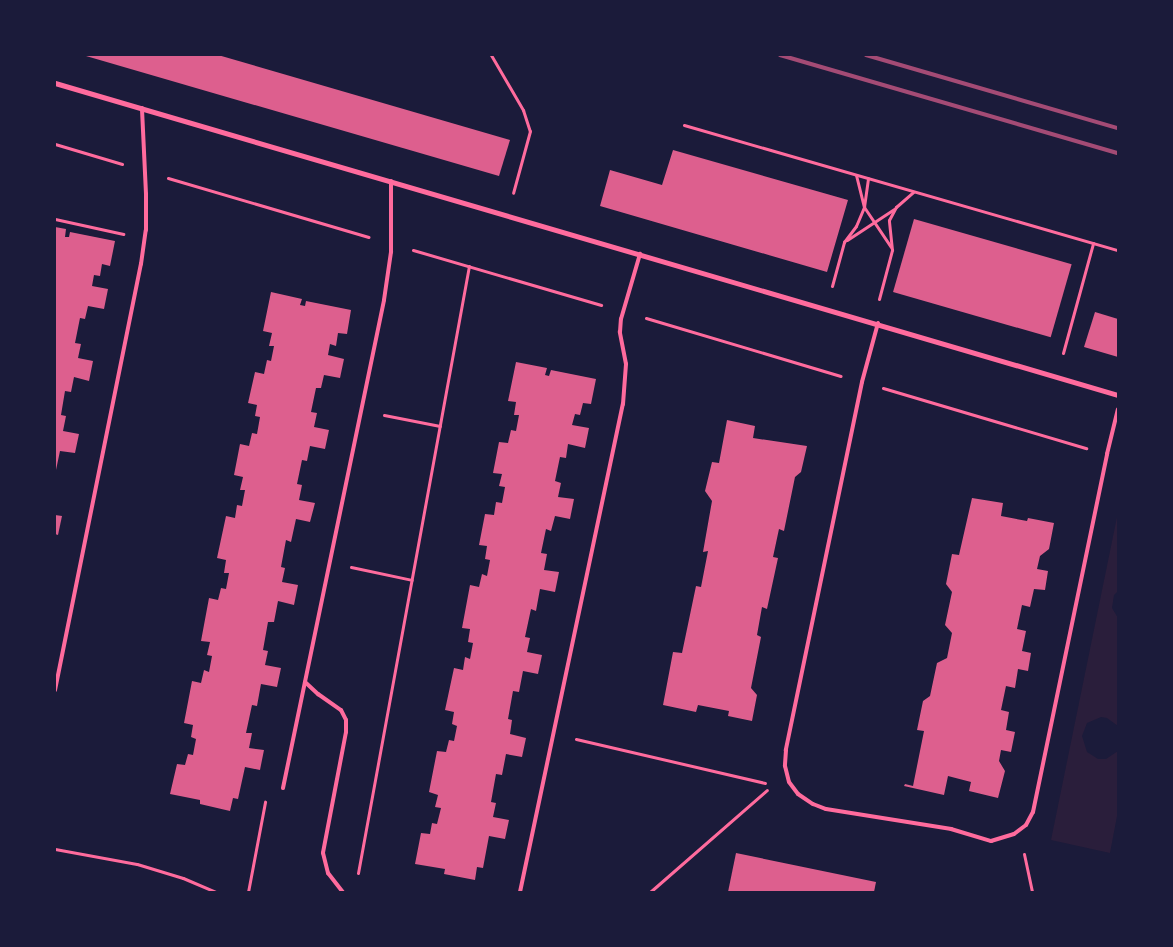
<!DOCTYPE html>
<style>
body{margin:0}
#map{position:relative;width:1173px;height:947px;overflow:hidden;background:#1b1b3a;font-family:Manrope,sans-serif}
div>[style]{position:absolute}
.green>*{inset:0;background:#2a1e3b}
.building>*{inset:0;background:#dd5f8e;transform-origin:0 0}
.path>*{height:3px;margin:-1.5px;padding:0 1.5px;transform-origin:1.5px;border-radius:1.5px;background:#ff6b9d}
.service>*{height:4px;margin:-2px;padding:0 2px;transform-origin:2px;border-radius:2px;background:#ff6b9d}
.minor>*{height:5px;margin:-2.5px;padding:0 2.5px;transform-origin:2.5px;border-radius:2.5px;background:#ff6b9d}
.rail>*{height:4px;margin:-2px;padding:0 2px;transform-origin:2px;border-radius:2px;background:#a44b75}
span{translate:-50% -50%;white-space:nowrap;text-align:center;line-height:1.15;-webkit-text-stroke:4px #1b1b3a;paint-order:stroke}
.frame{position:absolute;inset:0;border:56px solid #1b1b3a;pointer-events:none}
</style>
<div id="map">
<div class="green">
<i style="clip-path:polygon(1117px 517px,1118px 591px,1114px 595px,1112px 608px,1118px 618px,1118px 726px,1107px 718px,1101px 717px,1087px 723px,1082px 736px,1087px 752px,1098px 759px,1106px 759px,1118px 751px,1118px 811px,1110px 853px,1051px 840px)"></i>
</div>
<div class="building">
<i style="clip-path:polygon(218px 55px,510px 140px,499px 176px,86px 56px)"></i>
<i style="clip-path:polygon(673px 150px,848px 200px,827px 272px,600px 206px,610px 170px,662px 185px)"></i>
<i style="left:914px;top:219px;width:164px;height:76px;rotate:16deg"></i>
<i style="clip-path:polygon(55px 227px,66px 229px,65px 237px,69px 237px,70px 232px,115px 241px,110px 266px,102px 264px,100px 276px,94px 275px,92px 286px,108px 289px,104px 309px,88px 306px,85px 319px,80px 318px,75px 343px,81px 344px,78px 358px,93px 361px,89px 381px,74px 377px,71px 392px,65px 391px,61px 415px,66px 416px,63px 431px,79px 434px,75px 453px,60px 451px,56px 470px)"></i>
<i style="clip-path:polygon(271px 292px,302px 299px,300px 305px,305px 306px,306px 301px,351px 310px,347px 334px,338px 333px,336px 346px,330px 344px,328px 355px,344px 359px,340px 378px,324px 375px,321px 388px,316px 388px,311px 412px,317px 413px,314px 427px,329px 430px,325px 449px,310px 446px,307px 461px,302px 460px,297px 484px,302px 485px,299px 500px,315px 503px,310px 522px,296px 519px,291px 542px,286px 540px,281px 567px,285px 568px,282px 582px,298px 585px,294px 605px,278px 601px,274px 622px,268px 622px,263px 650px,268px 651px,265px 665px,281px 668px,277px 687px,261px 684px,257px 706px,252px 705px,246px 733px,252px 733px,249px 748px,264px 750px,260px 770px,245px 767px,238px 799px,233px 798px,230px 811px,200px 804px,200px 800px,170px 794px,177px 764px,185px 765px,188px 754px,193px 755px,196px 739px,191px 737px,193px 725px,184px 723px,192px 681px,201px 683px,204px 670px,209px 672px,212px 656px,207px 655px,210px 642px,201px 641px,209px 598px,218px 600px,221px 588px,226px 589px,229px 573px,224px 573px,226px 560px,217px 558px,226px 516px,235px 518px,237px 505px,242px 506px,245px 490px,240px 490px,243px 477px,234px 475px,240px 444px,249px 446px,252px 433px,257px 434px,260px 417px,255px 416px,257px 405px,248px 403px,255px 372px,264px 374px,267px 360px,271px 361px,274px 346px,269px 346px,272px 333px,263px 331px)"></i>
<i style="clip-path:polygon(1095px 312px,1118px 319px,1118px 357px,1084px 347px)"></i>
<i style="clip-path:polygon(516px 362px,547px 368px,545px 375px,549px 376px,551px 370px,596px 379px,591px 404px,583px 403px,580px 415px,575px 414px,572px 425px,589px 428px,585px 448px,568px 444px,566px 458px,560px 457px,555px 481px,561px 483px,558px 497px,574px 499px,570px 519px,555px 516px,551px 531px,546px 529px,541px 553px,547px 554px,544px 570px,559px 572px,555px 592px,540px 589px,536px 611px,531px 609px,525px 637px,530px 638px,527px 652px,542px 655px,538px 674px,523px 671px,519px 692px,513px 691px,508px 719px,512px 720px,510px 734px,526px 738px,522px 757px,506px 754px,502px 775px,496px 774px,491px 802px,496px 803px,493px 817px,509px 820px,505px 839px,489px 836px,483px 868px,477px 867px,475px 880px,444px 874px,445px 869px,415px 864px,421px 833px,430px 834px,432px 823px,437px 824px,441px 808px,435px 807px,438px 795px,429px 792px,437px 751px,446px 752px,449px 740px,454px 741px,457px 726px,452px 724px,454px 712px,445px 710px,454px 668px,463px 670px,465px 657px,470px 659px,473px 643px,468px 642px,470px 629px,462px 628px,470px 585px,479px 587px,482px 574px,487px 576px,490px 560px,485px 559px,487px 546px,479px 545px,485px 514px,494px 515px,496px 502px,502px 503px,505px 487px,499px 486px,502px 474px,493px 473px,499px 442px,508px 443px,511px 430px,516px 431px,519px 415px,514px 415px,516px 402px,508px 401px)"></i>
<i style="clip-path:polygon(727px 420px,755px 426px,753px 438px,807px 446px,801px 472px,795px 477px,784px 531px,779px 529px,773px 557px,778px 558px,767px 609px,762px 607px,757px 635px,761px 637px,751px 688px,757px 695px,752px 721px,728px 716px,729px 711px,698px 705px,696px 712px,663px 705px,673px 652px,682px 653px,696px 586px,701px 587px,708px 551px,703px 552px,712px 501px,705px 491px,712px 462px,719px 463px)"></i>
<i style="clip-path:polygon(972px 498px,1003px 503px,1001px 516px,1027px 521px,1028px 518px,1054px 523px,1049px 549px,1040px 556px,1037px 569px,1048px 571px,1045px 590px,1034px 589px,1030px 607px,1022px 605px,1017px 629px,1026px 631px,1022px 651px,1031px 653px,1028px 671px,1018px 669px,1015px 688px,1006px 686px,1001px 710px,1009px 712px,1006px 730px,1015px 732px,1011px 752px,1001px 750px,999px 761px,1005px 771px,998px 798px,969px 791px,971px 782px,948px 776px,944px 795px,904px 786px,905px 784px,913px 786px,924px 731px,917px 730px,923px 701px,930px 696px,937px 663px,947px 658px,952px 633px,945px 625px,952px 592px,946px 584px,952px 554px,959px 555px)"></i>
<i style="clip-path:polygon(55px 515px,62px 516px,58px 535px,55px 534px)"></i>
<i style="clip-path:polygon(736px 853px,876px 882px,874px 892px,728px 892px)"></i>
</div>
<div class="path">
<i style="left:491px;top:55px;width:64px;rotate:59.8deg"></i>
<i style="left:523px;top:110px;width:22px;rotate:72deg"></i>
<i style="left:530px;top:131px;width:64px;rotate:105.3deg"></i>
<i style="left:684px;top:125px;width:452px;rotate:16.1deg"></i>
<i style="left:55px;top:144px;width:70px;rotate:16.6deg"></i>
<i style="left:856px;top:175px;width:33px;rotate:76deg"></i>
<i style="left:864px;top:207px;width:48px;rotate:56deg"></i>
<i style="left:168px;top:178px;width:209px;rotate:16.4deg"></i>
<i style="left:55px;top:219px;width:70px;rotate:12.4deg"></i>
<i style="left:847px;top:240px;width:56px;rotate:-33.4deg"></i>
<i style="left:413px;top:250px;width:196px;rotate:16.3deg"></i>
<i style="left:832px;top:286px;width:46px;rotate:-74.7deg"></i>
<i style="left:844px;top:242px;width:20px;rotate:-53deg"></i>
<i style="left:856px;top:226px;width:21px;rotate:-67deg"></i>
<i style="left:864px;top:207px;width:29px;rotate:-82deg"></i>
<i style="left:879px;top:299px;width:51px;rotate:-75.1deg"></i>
<i style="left:892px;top:250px;width:30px;rotate:-96deg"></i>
<i style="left:889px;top:220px;width:15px;rotate:-62deg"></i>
<i style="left:896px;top:207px;width:23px;rotate:-41deg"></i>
<i style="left:646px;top:318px;width:203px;rotate:16.6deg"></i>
<i style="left:1063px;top:353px;width:114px;rotate:-74.7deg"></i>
<i style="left:883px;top:388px;width:212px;rotate:16.5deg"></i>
<i style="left:384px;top:415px;width:57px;rotate:11.1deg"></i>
<i style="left:351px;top:567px;width:62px;rotate:12deg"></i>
<i style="left:576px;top:739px;width:194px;rotate:13.1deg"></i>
<i style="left:55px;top:849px;width:83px;rotate:10.4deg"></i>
<i style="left:137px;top:864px;width:48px;rotate:16.9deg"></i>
<i style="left:183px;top:878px;width:36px;rotate:23deg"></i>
<i style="left:1024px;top:854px;width:39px;rotate:78deg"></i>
<i style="left:358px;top:873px;width:617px;rotate:-79.64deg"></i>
<i style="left:248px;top:892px;width:92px;rotate:-79.3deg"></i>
<i style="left:650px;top:892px;width:155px;rotate:-41.1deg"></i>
</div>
<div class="service">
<i style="left:878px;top:323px;width:61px;rotate:105.2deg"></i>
<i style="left:862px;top:382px;width:376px;rotate:101.7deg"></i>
<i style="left:786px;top:750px;width:16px;rotate:94deg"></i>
<i style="left:785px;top:766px;width:16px;rotate:76deg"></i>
<i style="left:789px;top:782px;width:15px;rotate:53deg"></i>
<i style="left:798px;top:794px;width:18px;rotate:34deg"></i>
<i style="left:813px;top:804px;width:14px;rotate:21deg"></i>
<i style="left:826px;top:809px;width:127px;rotate:9.1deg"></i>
<i style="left:951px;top:829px;width:42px;rotate:16.7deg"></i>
<i style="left:991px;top:841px;width:24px;rotate:-17deg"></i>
<i style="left:1014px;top:834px;width:15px;rotate:-37deg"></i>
<i style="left:1026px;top:825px;width:15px;rotate:-62deg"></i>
<i style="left:1033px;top:812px;width:366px;rotate:-78.3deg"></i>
<i style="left:1107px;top:454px;width:46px;rotate:-76.3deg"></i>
<i style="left:305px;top:682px;width:18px;rotate:43deg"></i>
<i style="left:318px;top:694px;width:28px;rotate:35deg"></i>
<i style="left:341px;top:710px;width:11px;rotate:63deg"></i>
<i style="left:346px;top:720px;width:12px;rotate:90deg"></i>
<i style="left:346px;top:732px;width:123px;rotate:100.8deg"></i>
<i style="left:323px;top:853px;width:21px;rotate:76deg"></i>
<i style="left:328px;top:873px;width:24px;rotate:52deg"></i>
<i style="left:55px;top:690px;width:435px;rotate:-78.6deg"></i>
<i style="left:141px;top:264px;width:34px;rotate:-82deg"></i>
<i style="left:146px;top:230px;width:36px;rotate:-90deg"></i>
<i style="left:146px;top:194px;width:86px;rotate:-92.7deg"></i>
<i style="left:283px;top:788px;width:498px;rotate:-78.3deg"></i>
<i style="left:384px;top:300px;width:49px;rotate:-81.7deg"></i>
<i style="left:391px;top:252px;width:71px;rotate:-90deg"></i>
<i style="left:520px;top:892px;width:499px;rotate:-78.1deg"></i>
<i style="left:623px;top:404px;width:40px;rotate:-85.7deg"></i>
<i style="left:626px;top:364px;width:33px;rotate:-101deg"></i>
<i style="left:620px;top:332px;width:13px;rotate:-86deg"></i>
<i style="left:621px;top:319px;width:68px;rotate:-73.7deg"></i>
</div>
<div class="minor">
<i style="left:55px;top:83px;width:1108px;rotate:16.36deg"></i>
</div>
<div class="rail">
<i style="left:780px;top:55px;width:352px;rotate:16.2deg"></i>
<i style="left:866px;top:55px;width:262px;rotate:16.2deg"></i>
</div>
<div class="frame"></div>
</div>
